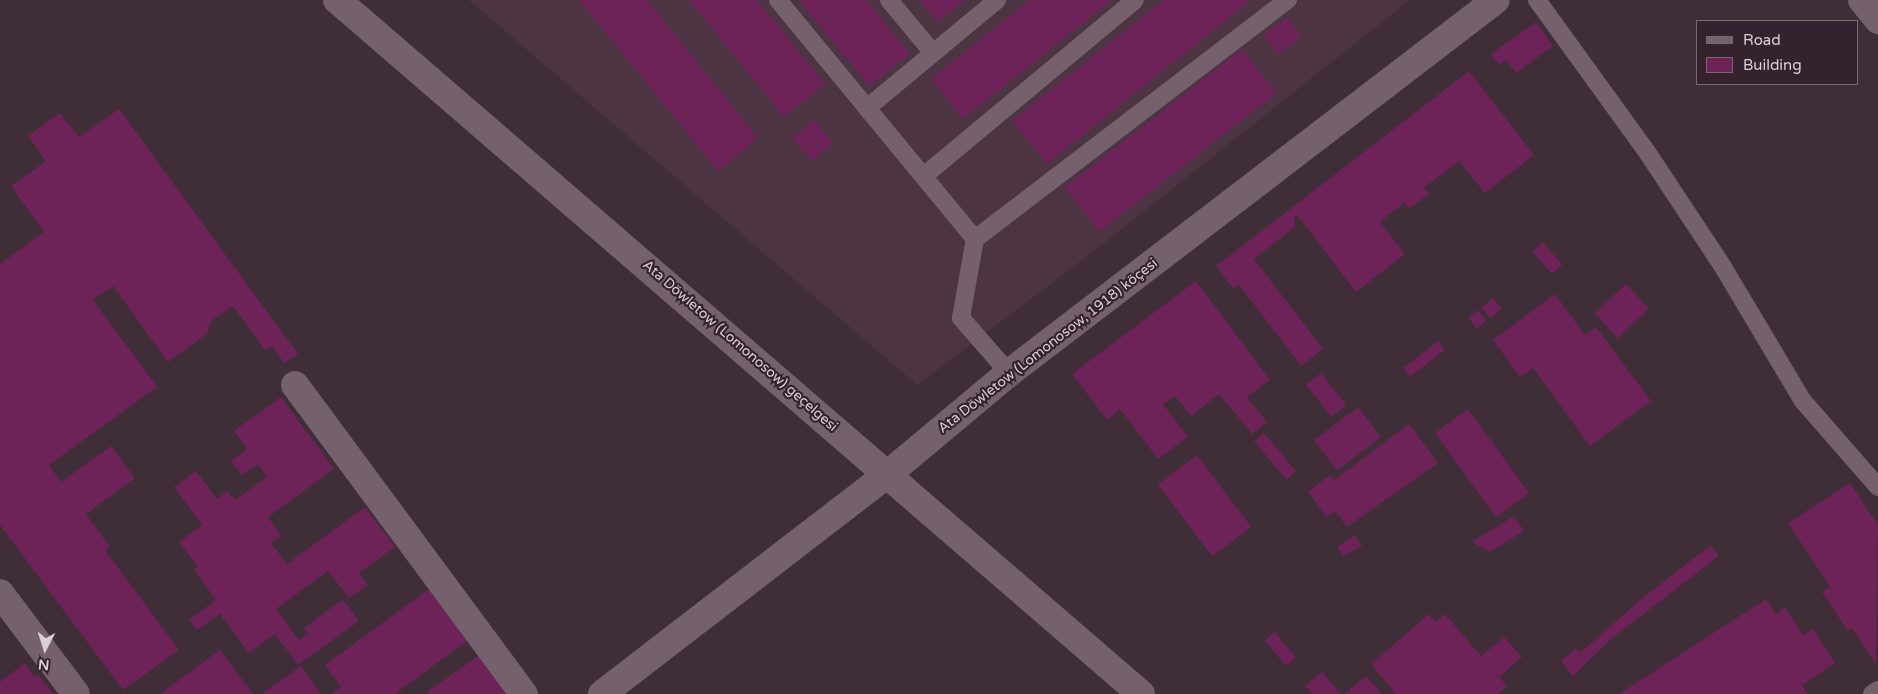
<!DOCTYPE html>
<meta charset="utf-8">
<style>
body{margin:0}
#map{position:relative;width:1878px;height:694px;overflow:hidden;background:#3f2d38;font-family:"Varela Round",sans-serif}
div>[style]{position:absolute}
.built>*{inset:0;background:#4c3443}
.building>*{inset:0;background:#6d2358;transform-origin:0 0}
.service>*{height:18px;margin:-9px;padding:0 9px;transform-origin:9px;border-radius:9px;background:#75616d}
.minor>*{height:28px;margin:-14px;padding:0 14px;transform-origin:14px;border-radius:14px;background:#75616d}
.tertiary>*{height:28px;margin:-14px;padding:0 14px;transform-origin:14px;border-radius:14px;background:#75616d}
span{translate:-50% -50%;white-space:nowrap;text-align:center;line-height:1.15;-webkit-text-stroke:4.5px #34232e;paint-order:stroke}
.street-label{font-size:14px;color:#dbcfd6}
.legend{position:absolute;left:1696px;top:20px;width:162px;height:65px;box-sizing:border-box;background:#34232e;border:1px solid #776871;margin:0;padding:6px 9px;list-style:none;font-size:15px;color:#dbcfd6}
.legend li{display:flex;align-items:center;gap:10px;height:25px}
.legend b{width:25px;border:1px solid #776871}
.north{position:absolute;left:20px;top:624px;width:50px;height:50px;-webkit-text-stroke:4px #34232e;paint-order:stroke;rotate:185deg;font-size:14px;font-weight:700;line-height:20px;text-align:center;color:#dbcfd6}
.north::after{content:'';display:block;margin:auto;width:18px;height:22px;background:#dbcfd6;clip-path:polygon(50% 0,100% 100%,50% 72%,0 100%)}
</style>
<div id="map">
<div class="built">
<i style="clip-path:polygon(469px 0,1410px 0,1089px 255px,917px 385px)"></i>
</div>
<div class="building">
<i style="clip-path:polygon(579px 0,647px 0,758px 138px,718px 171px)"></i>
<i style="clip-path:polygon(689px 0,757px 0,825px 84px,784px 117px)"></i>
<i style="clip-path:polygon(799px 0,866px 0,910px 54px,869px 86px)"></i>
<i style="clip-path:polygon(919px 0,965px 0,937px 22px)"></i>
<i style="clip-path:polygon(1030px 0,1112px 0,963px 119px,931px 79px)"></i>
<i style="clip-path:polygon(1164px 0,1251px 0,1047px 164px,1012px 121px)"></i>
<i style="left:1287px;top:17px;width:24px;height:30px;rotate:52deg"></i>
<i style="clip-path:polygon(1536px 22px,1553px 46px,1516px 73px,1506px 60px,1499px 65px,1491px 54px)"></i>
<i style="left:1242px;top:49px;width:56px;height:225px;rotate:52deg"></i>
<i style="clip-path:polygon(1469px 71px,1534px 155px,1485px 193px,1459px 161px,1424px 188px,1429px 194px,1409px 209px,1404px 203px,1380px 222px,1405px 254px,1356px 292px,1297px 215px,1294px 217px,1295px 227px,1254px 259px,1323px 349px,1301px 366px,1239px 285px,1233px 289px,1216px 266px)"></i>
<i style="clip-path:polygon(119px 109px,298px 354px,284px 363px,272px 346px,265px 350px,233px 306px,211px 321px,208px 333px,168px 362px,113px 286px,93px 300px,157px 387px,49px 465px,61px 482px,111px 446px,135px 478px,86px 514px,110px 547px,105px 550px,179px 650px,123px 690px,0 525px,0 264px,44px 232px,11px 186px,46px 161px,28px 136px,60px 113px,79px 137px)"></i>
<i style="left:814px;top:120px;width:30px;height:28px;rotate:50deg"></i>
<i style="left:1543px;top:242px;width:30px;height:14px;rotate:50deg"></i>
<i style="clip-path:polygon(1196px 281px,1270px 380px,1247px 397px,1267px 422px,1252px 434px,1219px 394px,1191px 416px,1175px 396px,1163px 404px,1188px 437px,1158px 459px,1120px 409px,1107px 420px,1072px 374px)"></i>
<i style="left:1626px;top:284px;width:34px;height:43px;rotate:47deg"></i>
<i style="clip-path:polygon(1555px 294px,1585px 335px,1596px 327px,1651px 401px,1590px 446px,1533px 368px,1520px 377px,1493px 340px)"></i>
<i style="left:1493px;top:298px;width:14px;height:15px;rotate:51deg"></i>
<i style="left:1478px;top:310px;width:14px;height:12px;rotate:54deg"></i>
<i style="left:1438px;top:341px;width:11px;height:44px;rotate:52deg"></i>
<i style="left:1321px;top:373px;width:41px;height:19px;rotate:52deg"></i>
<i style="clip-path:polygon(281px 397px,334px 469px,268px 517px,281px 536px,271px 543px,287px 564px,365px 507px,395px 547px,359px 573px,368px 585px,349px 598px,328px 571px,276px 609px,299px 640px,308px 633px,304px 628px,343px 599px,359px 621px,298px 665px,275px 634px,249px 653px,220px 614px,197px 630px,189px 620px,216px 600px,194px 570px,198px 567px,179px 542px,202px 525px,174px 487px,196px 471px,217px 499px,227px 491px,235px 500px,267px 477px,258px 464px,242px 475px,231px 461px,247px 449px,234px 431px)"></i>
<i style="left:1358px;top:407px;width:38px;height:55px;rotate:53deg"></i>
<i style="left:1468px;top:409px;width:104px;height:41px;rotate:54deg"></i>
<i style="clip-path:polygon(1409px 424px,1438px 463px,1347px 527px,1335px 511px,1327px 517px,1308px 492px,1330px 475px,1334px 480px)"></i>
<i style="left:1264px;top:433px;width:50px;height:13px;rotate:50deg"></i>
<i style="left:1197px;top:455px;width:90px;height:49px;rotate:53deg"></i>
<i style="clip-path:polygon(1850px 483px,1878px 525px,1876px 665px,1852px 628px,1847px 630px,1822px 592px,1830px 587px,1788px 523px)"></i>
<i style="clip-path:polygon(1514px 516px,1524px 531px,1490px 552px,1472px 542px)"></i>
<i style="clip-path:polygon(1355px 535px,1362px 546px,1343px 556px,1337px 547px)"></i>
<i style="clip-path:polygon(1711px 545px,1719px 556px,1611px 639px,1573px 676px,1561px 661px,1576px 648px,1580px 653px,1640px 600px)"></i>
<i style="clip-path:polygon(429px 589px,467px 641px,395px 694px,332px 694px,341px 687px,325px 665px)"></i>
<i style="clip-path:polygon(1766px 599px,1776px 614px,1785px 607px,1803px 635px,1813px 629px,1835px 663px,1802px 685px,1808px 694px,1619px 694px)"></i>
<i style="clip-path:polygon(1429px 614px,1436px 622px,1445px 614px,1481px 656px,1504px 637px,1522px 657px,1499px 677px,1507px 686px,1498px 694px,1396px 694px,1371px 664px)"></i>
<i style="left:1275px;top:632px;width:33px;height:13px;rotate:51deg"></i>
<i style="clip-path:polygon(220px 650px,253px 694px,160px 694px,186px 675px)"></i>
<i style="clip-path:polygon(478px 656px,506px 694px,429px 694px,427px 692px)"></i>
<i style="clip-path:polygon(25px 663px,35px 677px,38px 674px,53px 694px,0 694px,0 682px)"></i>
<i style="clip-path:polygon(301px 666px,321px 694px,262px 694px,273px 686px)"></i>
<i style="clip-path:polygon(1322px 672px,1341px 694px,1312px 694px,1305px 686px)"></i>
<i style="clip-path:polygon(1366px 676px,1382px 694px,1344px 694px)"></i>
</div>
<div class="service">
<i style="left:778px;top:0;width:310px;rotate:50.5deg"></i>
<i style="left:889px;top:0;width:69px;rotate:50.3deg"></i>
<i style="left:1537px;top:0;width:191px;rotate:54.1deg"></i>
<i style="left:1649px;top:155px;width:134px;rotate:56.5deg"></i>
<i style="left:1723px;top:267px;width:156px;rotate:59.2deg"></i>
<i style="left:1803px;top:401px;width:114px;rotate:48.9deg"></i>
<i style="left:867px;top:108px;width:169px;rotate:-39.7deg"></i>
<i style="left:925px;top:175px;width:273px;rotate:-39.8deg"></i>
<i style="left:1009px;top:373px;width:73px;rotate:-131.1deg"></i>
<i style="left:961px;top:318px;width:80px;rotate:-80deg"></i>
<i style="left:975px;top:239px;width:394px;rotate:-37.4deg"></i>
<i style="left:1872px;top:694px;width:7px;rotate:-34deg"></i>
</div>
<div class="minor">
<i style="left:295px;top:385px;width:385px;rotate:53.5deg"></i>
<i style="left:0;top:593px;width:126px;rotate:53deg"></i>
<i style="left:602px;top:694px;width:361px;rotate:-37.6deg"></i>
<i style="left:888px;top:474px;width:158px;rotate:-39.9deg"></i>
<i style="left:1009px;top:373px;width:613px;rotate:-37.45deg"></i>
</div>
<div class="tertiary">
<i style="left:337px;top:0;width:1062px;rotate:40.8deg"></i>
<i style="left:1862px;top:0;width:26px;rotate:51deg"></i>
</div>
<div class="street-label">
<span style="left:740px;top:346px;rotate:41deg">Ata Döwletow (Lomonosow) geçelgesi</span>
<span style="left:1048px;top:346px;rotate:-38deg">Ata Döwletow (Lomonosow, 1918) köçesi</span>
</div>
<ul class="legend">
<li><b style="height:6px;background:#75616d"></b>Road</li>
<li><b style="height:14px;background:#6d2358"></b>Building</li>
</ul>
<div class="north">N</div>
</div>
